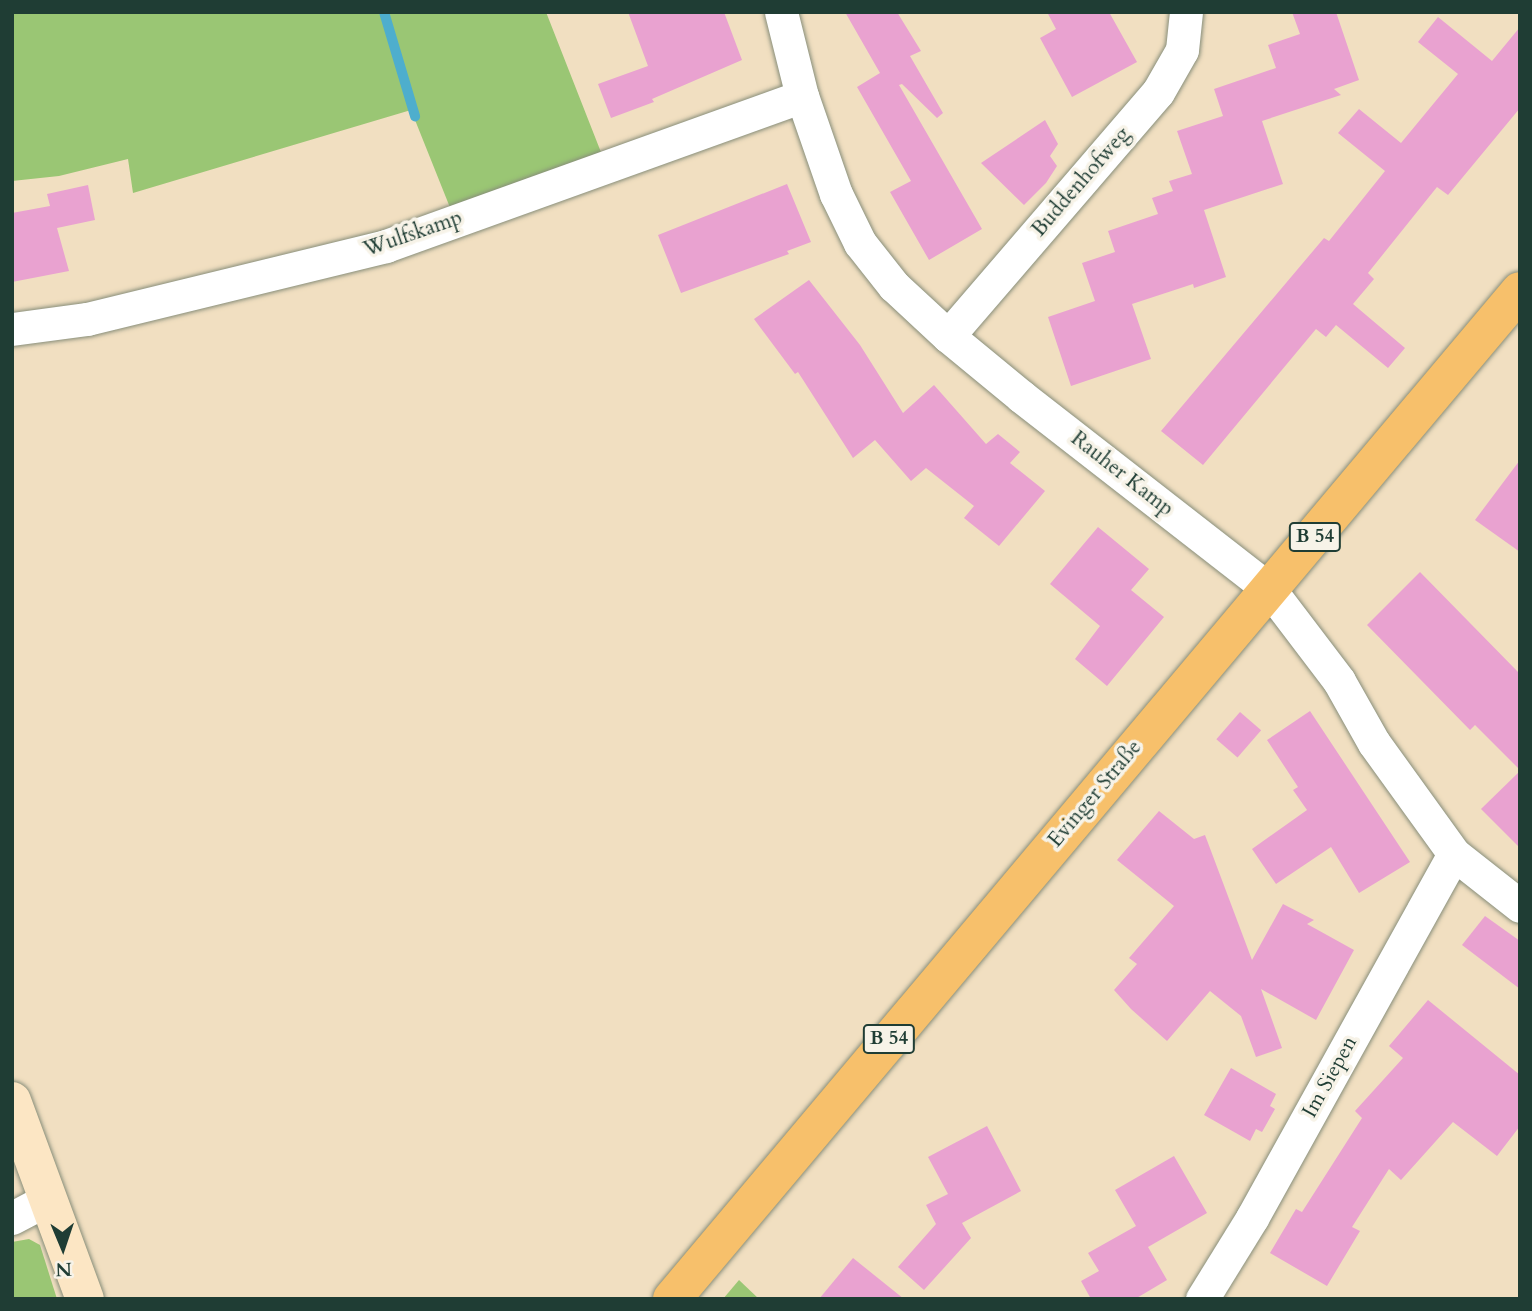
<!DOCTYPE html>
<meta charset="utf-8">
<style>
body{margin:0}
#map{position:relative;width:1532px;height:1311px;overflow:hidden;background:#f1dfc1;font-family:Cardo,serif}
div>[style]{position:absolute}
.green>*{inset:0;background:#9ac674}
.stream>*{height:10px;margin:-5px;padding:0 5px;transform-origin:5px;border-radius:5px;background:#4eaecd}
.building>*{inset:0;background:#e9a2d0;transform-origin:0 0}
.roads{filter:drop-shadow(0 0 2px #888e7a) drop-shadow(0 0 2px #888e7a)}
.street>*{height:33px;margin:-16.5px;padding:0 16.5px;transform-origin:16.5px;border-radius:16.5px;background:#fff}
.secondary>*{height:38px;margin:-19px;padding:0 19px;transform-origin:19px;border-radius:19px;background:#fce6c4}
.primary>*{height:38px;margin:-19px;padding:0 19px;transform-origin:19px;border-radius:19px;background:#f7c06b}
span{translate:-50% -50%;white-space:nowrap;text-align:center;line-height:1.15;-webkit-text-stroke:7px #f7f3e8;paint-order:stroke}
.shield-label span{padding:2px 5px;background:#f7f3e8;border:2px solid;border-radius:5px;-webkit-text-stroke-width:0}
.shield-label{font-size:19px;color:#1f3d34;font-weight:700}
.street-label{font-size:21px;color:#1f3d34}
.frame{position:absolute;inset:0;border:14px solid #1f3d34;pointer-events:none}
.north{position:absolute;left:28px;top:1213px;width:70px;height:70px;-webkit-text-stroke:5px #f7f3e8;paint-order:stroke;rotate:178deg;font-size:19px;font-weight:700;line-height:28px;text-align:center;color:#1f3d34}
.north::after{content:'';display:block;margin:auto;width:24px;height:32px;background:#1f3d34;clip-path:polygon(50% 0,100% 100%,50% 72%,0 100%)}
</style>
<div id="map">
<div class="green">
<i style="clip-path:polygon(12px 12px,546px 12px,606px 165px,455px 220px,411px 110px,133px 193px,128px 159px,59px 176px,12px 181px)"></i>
<i style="clip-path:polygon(29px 1239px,40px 1245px,57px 1299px,12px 1299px,12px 1242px)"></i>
<i style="clip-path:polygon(739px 1280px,759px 1299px,723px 1299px)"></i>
</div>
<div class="stream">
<i style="left:384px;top:12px;width:109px;rotate:73.4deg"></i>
</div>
<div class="building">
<i style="clip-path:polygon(628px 12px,724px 12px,742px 60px,652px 99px,654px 102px,611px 118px,598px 84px,648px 66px)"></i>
<i style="clip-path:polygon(845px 12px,897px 12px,921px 51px,910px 56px,943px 113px,937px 118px,902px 84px,899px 85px,982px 229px,929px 260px,890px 192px,911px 181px,857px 87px,880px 73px)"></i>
<i style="clip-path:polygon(1047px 12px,1109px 12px,1137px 62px,1072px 97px,1040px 38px,1056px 29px)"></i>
<i style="clip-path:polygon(1292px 12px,1336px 12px,1359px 80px,1334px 89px,1341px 95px,1262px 121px,1283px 184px,1204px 210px,1226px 277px,1194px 288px,1193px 284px,1132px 304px,1151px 359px,1071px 386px,1048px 317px,1095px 301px,1082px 263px,1115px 252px,1108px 231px,1158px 214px,1152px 198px,1173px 191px,1169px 181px,1192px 174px,1177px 131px,1223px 116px,1214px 89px,1276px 68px,1268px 45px,1300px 34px)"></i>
<i style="clip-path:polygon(1438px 17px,1492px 61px,1520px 27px,1520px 108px,1448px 195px,1437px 187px,1368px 273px,1374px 279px,1353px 304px,1405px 348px,1388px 368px,1336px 325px,1326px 337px,1316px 329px,1203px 465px,1161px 431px,1324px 238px,1329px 241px,1385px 171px,1338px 133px,1359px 109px,1401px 143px,1458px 74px,1418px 42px)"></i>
<i style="clip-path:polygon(1045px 120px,1058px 144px,1050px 156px,1057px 166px,1046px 183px,1024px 205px,981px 163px)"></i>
<i style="clip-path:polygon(787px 184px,811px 242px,787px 251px,789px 254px,681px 293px,658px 235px)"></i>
<i style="clip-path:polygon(88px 185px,95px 220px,57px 228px,69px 271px,12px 282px,12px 213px,50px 206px,47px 194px)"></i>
<i style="clip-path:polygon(809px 280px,860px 345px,903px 413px,934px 385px,986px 444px,998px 434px,1020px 452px,1010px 463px,1045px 491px,999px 546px,964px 518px,974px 506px,926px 468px,911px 481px,875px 440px,853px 458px,798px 372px,795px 374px,754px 319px)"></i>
<i style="clip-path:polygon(1520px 460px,1520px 552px,1475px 520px)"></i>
<i style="clip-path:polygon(1098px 527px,1149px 569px,1131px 590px,1164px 617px,1107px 686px,1075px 659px,1100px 626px,1050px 584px)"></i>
<i style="clip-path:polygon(1420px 572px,1520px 674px,1520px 770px,1475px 725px,1470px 730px,1367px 625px)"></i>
<i style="clip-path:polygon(1310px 711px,1410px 862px,1359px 893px,1331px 847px,1276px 884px,1252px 849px,1307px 810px,1293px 790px,1298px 787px,1267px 740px)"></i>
<i style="left:1240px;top:712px;width:28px;height:36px;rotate:41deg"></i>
<i style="clip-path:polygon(1520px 771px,1520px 848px,1481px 809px)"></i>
<i style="clip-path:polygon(1159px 811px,1194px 839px,1205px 835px,1252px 960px,1283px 904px,1314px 920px,1307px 924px,1354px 950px,1316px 1020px,1261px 989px,1282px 1048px,1256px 1057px,1241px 1016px,1210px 991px,1167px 1041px,1131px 1009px,1114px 990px,1137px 964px,1129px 958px,1174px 906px,1117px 860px)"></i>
<i style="clip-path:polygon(1485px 916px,1520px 941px,1520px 989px,1462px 945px)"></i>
<i style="clip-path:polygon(1428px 1000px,1520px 1075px,1520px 1126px,1497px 1156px,1453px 1122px,1401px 1180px,1389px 1169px,1352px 1227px,1360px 1231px,1327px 1286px,1270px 1253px,1296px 1209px,1302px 1212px,1362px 1118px,1355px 1111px,1403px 1058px,1389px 1046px)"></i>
<i style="clip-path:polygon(1231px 1068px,1276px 1094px,1270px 1106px,1275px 1109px,1262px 1132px,1256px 1129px,1250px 1141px,1204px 1115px)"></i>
<i style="clip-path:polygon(987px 1126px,1021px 1191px,962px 1223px,971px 1238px,924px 1290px,898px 1267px,936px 1224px,926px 1205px,948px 1194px,928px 1157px)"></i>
<i style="clip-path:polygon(1174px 1156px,1207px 1213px,1148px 1247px,1167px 1280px,1135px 1299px,1091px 1299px,1081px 1281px,1099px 1271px,1088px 1253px,1136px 1226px,1115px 1190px)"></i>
<i style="clip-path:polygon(853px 1258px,904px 1299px,819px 1299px)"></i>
</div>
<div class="roads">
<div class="street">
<i style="left:781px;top:12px;width:87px;rotate:76deg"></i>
<i style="left:802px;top:96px;width:104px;rotate:70.9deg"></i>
<i style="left:836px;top:194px;width:55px;rotate:63.9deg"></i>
<i style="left:860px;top:243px;width:55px;rotate:51.7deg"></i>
<i style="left:894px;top:286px;width:74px;rotate:42.8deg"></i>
<i style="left:948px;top:336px;width:96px;rotate:39.5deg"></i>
<i style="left:1022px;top:397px;width:314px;rotate:37.9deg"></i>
<i style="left:1270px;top:590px;width:114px;rotate:52.8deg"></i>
<i style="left:1339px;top:681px;width:71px;rotate:60.6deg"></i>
<i style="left:1374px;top:743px;width:137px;rotate:54.2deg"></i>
<i style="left:1454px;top:854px;width:84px;rotate:38.2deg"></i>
<i style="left:12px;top:329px;width:76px;rotate:-7.6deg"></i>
<i style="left:87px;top:319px;width:308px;rotate:-13.7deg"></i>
<i style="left:386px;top:246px;width:442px;rotate:-19.8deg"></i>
<i style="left:948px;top:336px;width:322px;rotate:-49.3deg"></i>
<i style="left:1158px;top:92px;width:48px;rotate:-60.3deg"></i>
<i style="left:1182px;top:50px;width:38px;rotate:-84deg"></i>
<i style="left:12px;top:1218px;width:41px;rotate:-27.8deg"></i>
<i style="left:1202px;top:1299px;width:95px;rotate:-58.3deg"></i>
<i style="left:1252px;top:1218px;width:416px;rotate:-61deg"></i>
</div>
<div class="secondary">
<i style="left:12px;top:1101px;width:211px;rotate:69.8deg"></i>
</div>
<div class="primary">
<i style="left:672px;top:1299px;width:1317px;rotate:-49.93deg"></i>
</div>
</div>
<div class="shield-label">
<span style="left:1315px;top:537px">B 54</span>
<span style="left:889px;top:1039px">B 54</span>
</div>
<div class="street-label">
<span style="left:1081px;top:182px;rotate:-49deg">Buddenhofweg</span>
<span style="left:413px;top:234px;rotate:-19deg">Wulfskamp</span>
<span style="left:1122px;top:474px;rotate:38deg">Rauher Kamp</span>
<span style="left:1095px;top:794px;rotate:-50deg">Evinger Straße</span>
<span style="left:1330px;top:1077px;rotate:-61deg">Im Siepen</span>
</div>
<div class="frame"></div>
<div class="north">N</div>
</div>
